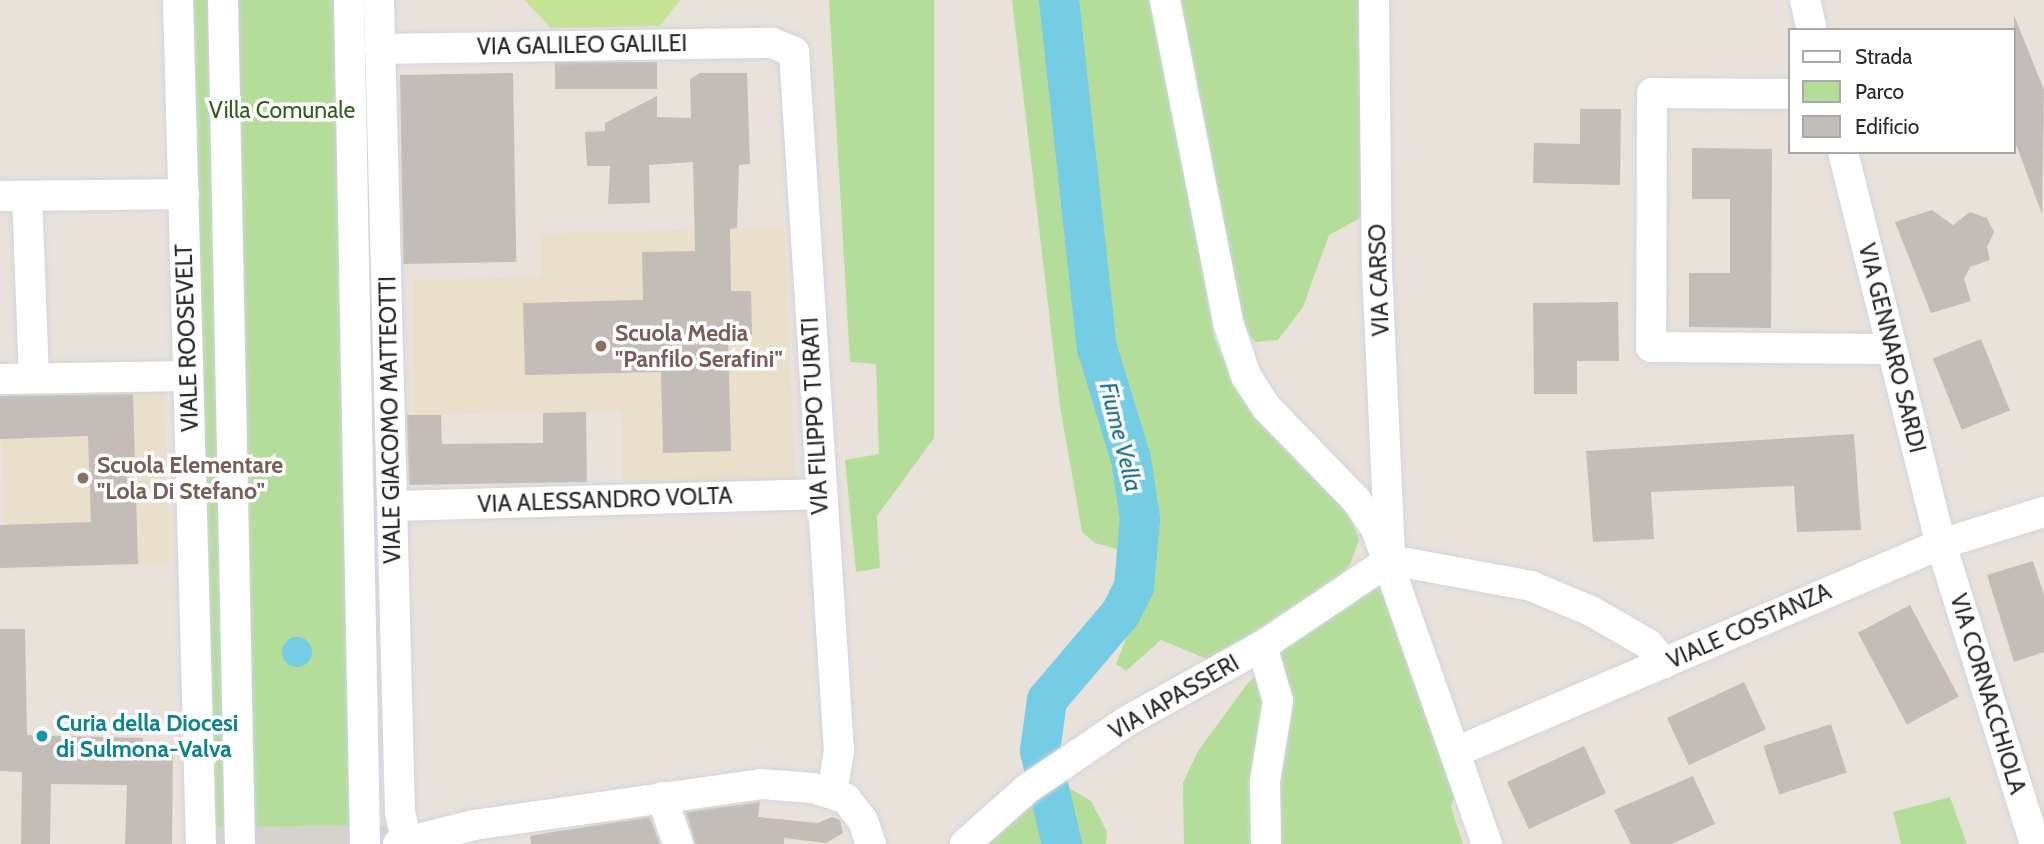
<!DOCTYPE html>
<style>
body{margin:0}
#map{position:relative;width:2044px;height:844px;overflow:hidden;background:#e9e2da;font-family:Cabin,sans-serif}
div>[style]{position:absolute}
.education>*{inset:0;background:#eadfca;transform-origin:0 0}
.green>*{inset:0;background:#b4dd9a;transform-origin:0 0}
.pitch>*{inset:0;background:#c6e396}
.plaza>*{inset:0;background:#d6d2cd}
.water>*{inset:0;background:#74cce5}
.round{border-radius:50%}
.river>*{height:40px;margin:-20px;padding:0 20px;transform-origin:20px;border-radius:20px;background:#74cce5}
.building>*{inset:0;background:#c2bdb6;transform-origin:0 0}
.roads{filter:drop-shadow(0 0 2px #d0d4e0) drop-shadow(0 0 2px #d0d4e0)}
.minor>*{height:30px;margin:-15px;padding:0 15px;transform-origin:15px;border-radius:15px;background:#fff}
.dots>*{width:19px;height:19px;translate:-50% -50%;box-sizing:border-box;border:4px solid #fff;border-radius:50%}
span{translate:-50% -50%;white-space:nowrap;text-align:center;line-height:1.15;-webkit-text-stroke:7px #fff;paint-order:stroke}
.street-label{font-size:23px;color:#282828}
.park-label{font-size:23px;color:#2e5f1e}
.education-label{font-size:23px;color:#785e54;font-weight:700}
.left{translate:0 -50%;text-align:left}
.culture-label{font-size:23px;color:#0d838f;font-weight:700}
.water-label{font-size:24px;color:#166a8d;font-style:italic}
.legend{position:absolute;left:1788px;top:28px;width:228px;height:126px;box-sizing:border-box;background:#fff;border:2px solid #a9a9a9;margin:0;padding:9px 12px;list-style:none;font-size:21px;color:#282828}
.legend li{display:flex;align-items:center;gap:14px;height:35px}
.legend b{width:35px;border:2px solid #a9a9a9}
</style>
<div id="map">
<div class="education">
<i style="clip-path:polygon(784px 227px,795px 481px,623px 482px,622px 411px,415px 415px,413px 280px,541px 277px,541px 234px)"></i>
<i style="left:164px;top:388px;width:176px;height:164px;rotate:88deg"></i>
</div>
<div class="green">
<i style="left:191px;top:0;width:178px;height:827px"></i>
<i style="clip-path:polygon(829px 0,934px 0,934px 438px,877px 516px,880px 568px,856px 572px,845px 460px,879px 454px,876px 364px,850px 362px)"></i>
<i style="clip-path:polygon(1012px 0,1157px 0,1214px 337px,1242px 399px,1345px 503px,1359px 540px,1350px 564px,1328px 590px,1209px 660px,1161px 640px,1126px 671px,1116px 664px,1137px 611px,1117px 549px,1095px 543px,1082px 532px,1060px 406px)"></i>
<i style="clip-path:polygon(1172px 0,1370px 0,1362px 217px,1329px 235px,1303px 307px,1278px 340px,1255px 342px,1240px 323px)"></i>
<i style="clip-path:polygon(1390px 575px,1457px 788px,1451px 807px,1463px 844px,1184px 844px,1183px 783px,1198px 751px,1248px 683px,1321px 613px)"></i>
<i style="clip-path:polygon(1071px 789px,1091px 801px,1107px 832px,1106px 844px,985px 844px,1026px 803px)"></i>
<i style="clip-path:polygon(1950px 797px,1967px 844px,1901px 844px,1893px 812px)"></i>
</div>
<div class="pitch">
<i style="clip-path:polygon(524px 0,680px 0,660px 26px,551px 28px)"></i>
</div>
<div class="plaza">
<i style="clip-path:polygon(386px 825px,403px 844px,212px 844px,211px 827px)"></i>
</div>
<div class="water">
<i class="round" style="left:282px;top:637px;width:30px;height:30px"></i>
</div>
<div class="river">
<i style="left:1059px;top:0;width:350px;rotate:83.8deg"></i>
<i style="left:1097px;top:348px;width:116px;rotate:73deg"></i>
<i style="left:1131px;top:459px;width:61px;rotate:81.5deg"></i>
<i style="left:1140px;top:519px;width:68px;rotate:95deg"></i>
<i style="left:1134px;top:587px;width:30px;rotate:117deg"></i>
<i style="left:1120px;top:614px;width:113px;rotate:130.3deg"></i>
<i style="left:1047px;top:700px;width:51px;rotate:97.8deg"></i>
<i style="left:1040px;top:751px;width:96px;rotate:76.7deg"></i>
</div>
<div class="building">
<i style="clip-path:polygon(2014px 15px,2044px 90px,2042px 214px,2014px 139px)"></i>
<i style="left:657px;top:62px;width:27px;height:102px;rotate:90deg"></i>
<i style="left:513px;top:73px;width:189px;height:113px;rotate:89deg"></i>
<i style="clip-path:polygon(700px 73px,747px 73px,750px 164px,739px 165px,737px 228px,730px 229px,731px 291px,751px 291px,752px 335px,728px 336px,731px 451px,663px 453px,661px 372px,525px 375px,523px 303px,643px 300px,642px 252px,695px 251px,693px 162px,649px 165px,650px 203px,608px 204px,610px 166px,587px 166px,585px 132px,605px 131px,605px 123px,657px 96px,657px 117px,691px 118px,690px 79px)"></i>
<i style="clip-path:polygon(1580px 109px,1621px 109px,1620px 185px,1533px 183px,1534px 143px,1580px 144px)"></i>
<i style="clip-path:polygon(1692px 148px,1772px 149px,1771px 328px,1689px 327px,1689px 273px,1730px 273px,1730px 199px,1692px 199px)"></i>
<i style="clip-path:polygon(1932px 210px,1953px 225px,1970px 212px,1987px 218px,1994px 232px,1987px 247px,1990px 260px,1970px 267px,1964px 279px,1971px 301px,1931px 313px,1895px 222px)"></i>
<i style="clip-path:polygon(1618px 302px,1619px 361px,1577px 361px,1577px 394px,1534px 394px,1533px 303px)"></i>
<i style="left:1981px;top:339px;width:77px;height:52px;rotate:68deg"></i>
<i style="clip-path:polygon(133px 394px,138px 564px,0 568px,0 525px,91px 522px,88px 436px,0 439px,0 396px)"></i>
<i style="clip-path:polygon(586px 412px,587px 482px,409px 485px,407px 415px,441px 415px,442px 444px,543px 443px,543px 413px)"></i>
<i style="clip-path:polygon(1854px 434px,1861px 530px,1797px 532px,1794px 486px,1651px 492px,1654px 539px,1593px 542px,1586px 451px)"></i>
<i style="clip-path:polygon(2033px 561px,2044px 595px,2044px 652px,2014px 662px,1987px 575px)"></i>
<i style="left:1910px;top:605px;width:104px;height:59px;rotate:62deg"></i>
<i style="clip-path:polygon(0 629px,25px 629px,27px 735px,143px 738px,143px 748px,173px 749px,172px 844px,125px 844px,127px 785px,51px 784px,50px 844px,21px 844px,22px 772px,0 771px)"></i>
<i style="left:1744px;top:682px;width:52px;height:85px;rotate:65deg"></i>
<i style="left:1831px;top:724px;width:51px;height:71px;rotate:72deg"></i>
<i style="left:1584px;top:746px;width:52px;height:85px;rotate:65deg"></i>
<i style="clip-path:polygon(1693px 776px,1715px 824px,1672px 844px,1631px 844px,1614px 810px)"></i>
<i style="clip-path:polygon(760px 802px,758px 817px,818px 823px,832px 817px,840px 820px,843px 833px,826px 843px,784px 838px,784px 844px,695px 844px,686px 812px)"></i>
<i style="clip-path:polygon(650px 817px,660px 844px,531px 844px,530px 836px,552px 832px)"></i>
</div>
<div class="roads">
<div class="minor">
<i style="left:178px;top:0;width:844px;rotate:88.44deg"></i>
<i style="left:223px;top:0;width:844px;rotate:88.85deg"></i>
<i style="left:349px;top:0;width:844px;rotate:88.91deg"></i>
<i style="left:379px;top:0;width:812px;rotate:88.52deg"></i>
<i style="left:400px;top:812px;width:29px;rotate:78deg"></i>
<i style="left:1165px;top:0;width:331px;rotate:78.9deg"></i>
<i style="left:1229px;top:325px;width:54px;rotate:71.6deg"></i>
<i style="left:1246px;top:376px;width:38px;rotate:57deg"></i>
<i style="left:1267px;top:408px;width:128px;rotate:45.9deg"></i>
<i style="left:1356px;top:500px;width:35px;rotate:55deg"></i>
<i style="left:1376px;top:529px;width:334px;rotate:70.6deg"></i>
<i style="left:1374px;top:0;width:269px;rotate:89.4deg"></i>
<i style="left:1377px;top:269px;width:283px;rotate:87.4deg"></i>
<i style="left:1805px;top:0;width:31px;rotate:77deg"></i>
<i style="left:380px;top:49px;width:392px;rotate:-0.9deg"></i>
<i style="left:772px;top:43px;width:24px;rotate:22deg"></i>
<i style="left:794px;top:52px;width:700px;rotate:86.32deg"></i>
<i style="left:839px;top:751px;width:43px;rotate:99.5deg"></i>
<i style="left:1790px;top:94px;width:138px;rotate:-179.6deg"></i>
<i style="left:1652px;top:93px;width:254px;rotate:90.2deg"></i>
<i style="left:1651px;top:347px;width:241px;rotate:0.5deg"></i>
<i style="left:1843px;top:152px;width:404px;rotate:76deg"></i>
<i style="left:1941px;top:544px;width:314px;rotate:72.6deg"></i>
<i style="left:0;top:196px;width:184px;rotate:-0.6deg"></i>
<i style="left:27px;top:196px;width:182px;rotate:87.8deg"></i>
<i style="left:0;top:379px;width:188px;rotate:-0.9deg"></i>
<i style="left:392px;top:506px;width:427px;rotate:-1.6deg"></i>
<i style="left:1390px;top:560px;width:143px;rotate:10.4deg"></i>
<i style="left:1531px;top:586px;width:65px;rotate:22.6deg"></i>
<i style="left:1591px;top:611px;width:66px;rotate:30.1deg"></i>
<i style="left:1648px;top:644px;width:25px;rotate:50deg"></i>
<i style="left:1262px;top:646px;width:57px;rotate:73.8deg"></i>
<i style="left:1278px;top:701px;width:81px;rotate:99.2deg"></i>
<i style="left:1265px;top:781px;width:63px;rotate:89.1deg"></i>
<i style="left:1458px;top:751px;width:525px;rotate:-23.2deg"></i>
<i style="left:1941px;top:544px;width:108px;rotate:-17.3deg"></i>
<i style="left:662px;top:797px;width:50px;rotate:71.2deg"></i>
<i style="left:398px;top:844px;width:78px;rotate:-14deg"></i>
<i style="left:474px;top:825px;width:290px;rotate:-8.1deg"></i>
<i style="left:761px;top:784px;width:52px;rotate:4.4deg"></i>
<i style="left:813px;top:788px;width:35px;rotate:18deg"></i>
<i style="left:846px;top:799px;width:28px;rotate:52deg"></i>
<i style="left:863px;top:821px;width:24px;rotate:71deg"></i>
<i style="left:965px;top:844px;width:83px;rotate:-41.6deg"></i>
<i style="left:1027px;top:789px;width:121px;rotate:-34.2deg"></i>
<i style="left:1127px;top:721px;width:154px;rotate:-29.1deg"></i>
<i style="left:1262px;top:646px;width:154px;rotate:-33.9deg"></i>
</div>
</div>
<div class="dots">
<i style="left:601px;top:346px;background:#8d6e63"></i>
<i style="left:83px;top:478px;background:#8d6e63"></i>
<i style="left:42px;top:736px;background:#0f9aa8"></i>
</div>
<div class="street-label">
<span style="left:582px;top:45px;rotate:-1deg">VIA GALILEO GALILEI</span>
<span style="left:1379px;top:280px;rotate:-92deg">VIA CARSO</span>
<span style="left:187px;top:338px;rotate:-92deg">VIALE ROOSEVELT</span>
<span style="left:1892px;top:348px;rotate:76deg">VIA GENNARO SARDI</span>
<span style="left:815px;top:416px;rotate:-93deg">VIA FILIPPO TURATI</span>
<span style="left:390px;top:420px;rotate:-91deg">VIALE GIACOMO MATTEOTTI</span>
<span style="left:605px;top:500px;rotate:-2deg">VIA ALESSANDRO VOLTA</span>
<span style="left:1749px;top:626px;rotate:-24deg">VIALE COSTANZA</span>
<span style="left:1988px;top:694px;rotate:73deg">VIA CORNACCHIOLA</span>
<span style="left:1174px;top:697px;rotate:-30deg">VIA IAPASSERI</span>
</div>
<div class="park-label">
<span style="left:282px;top:110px">Villa Comunale</span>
</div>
<div class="education-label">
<span class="left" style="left:615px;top:346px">Scuola Media<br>"Panfilo Serafini"</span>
<span class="left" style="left:97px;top:478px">Scuola Elementare<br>"Lola Di Stefano"</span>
</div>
<div class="culture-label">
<span class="left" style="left:56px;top:736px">Curia della Diocesi<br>di Sulmona-Valva</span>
</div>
<div class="water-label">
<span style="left:1121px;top:437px;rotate:76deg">Fiume Vella</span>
</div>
<ul class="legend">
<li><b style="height:9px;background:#fff"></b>Strada</li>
<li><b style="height:19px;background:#b4dd9a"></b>Parco</li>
<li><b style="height:19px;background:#c2bdb6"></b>Edificio</li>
</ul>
</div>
